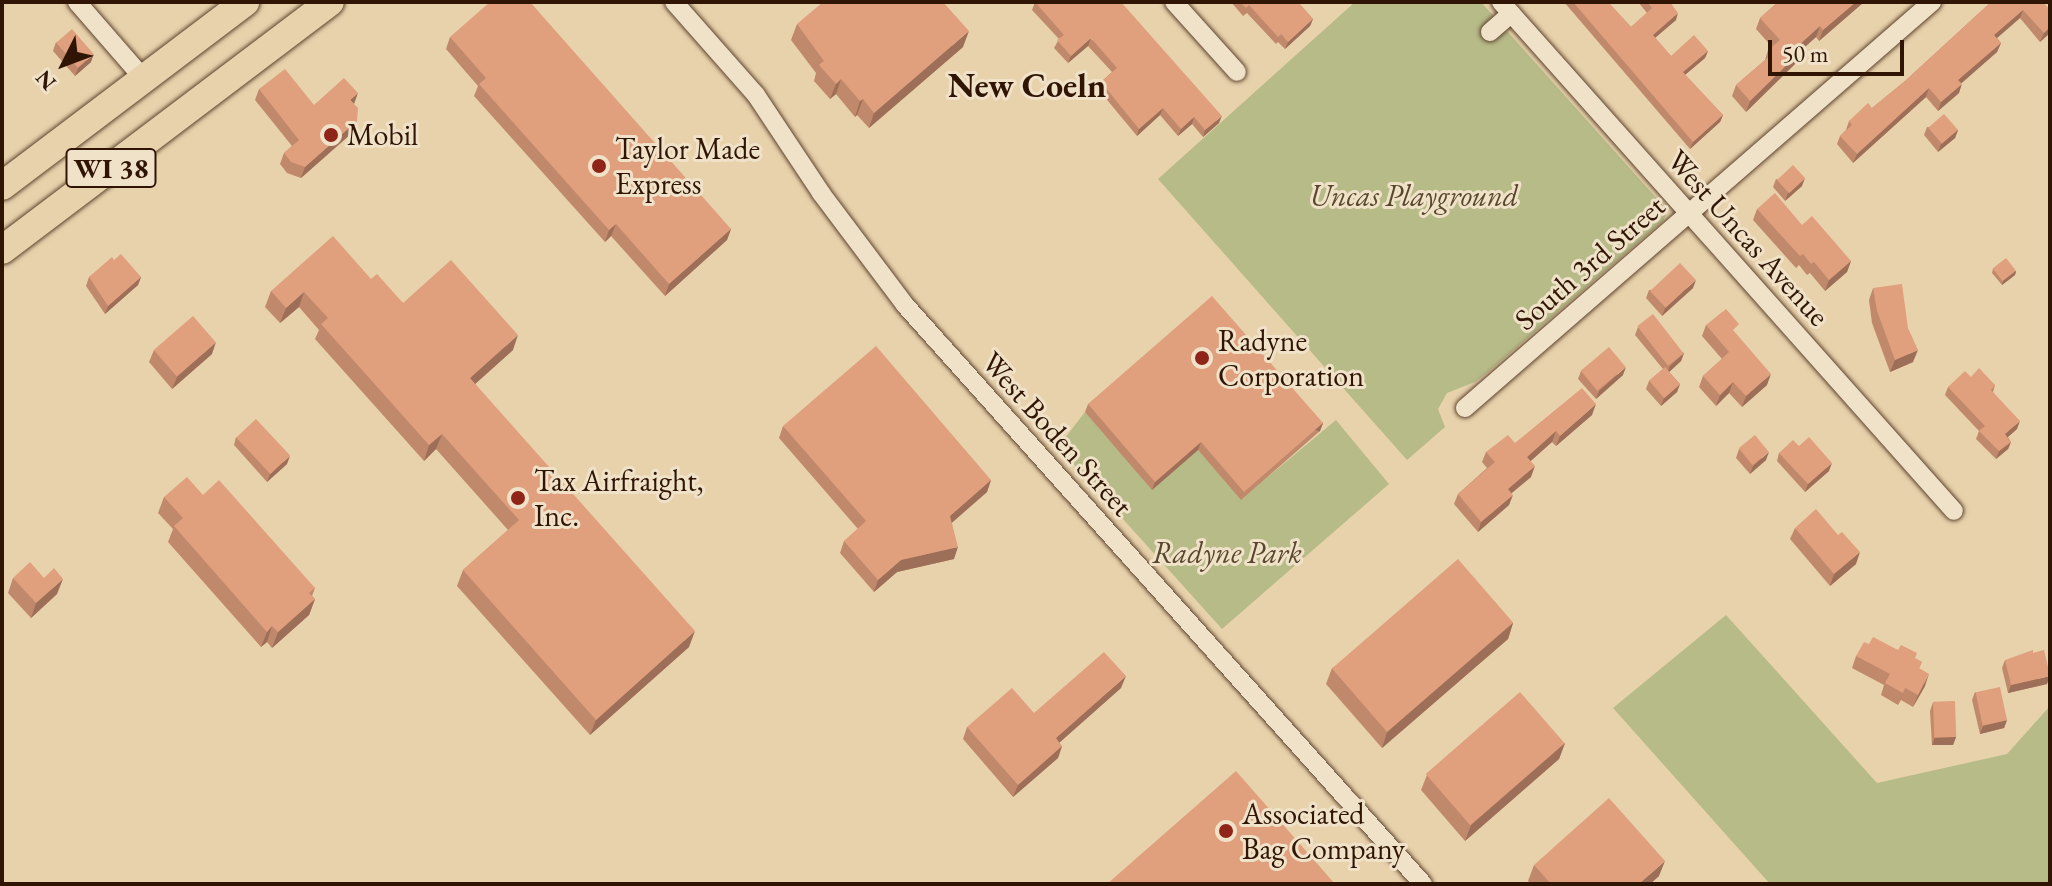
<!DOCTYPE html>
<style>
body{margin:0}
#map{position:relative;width:2052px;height:886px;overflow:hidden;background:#e8d2ac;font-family:"EB Garamond",serif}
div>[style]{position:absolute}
.green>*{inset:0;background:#b7bb88}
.roads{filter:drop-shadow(0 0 2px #5e442e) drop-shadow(0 0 2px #5e442e)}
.minor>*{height:18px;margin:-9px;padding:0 9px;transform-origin:9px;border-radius:9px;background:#f0e2c9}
.primary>*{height:28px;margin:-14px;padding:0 14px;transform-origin:14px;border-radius:14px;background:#e8d2ac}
.wall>*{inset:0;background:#c1896c}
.shaded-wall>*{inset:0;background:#9d6f58;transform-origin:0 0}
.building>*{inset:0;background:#e09f7d;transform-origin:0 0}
.dots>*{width:22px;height:22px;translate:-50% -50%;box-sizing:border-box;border:4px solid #f0e2c9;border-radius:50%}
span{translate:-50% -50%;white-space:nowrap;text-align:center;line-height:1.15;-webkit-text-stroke:6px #f0e2c9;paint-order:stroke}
.shield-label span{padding:2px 6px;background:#f0e2c9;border:2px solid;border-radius:6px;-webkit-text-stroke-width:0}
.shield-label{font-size:28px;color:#301504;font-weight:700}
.poi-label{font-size:30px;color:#301504}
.left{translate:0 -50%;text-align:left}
.park-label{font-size:30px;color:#58472c;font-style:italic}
.street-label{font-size:30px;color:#301504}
.quarter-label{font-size:34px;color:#301504;font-weight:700}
.frame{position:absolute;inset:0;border:4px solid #301504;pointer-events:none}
.north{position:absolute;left:24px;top:24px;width:80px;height:80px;-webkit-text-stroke:6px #f0e2c9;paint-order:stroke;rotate:228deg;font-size:22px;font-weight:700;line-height:32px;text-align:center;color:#301504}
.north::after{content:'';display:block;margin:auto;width:28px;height:36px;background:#301504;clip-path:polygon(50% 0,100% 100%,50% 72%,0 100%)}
.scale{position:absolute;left:1768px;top:40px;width:136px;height:36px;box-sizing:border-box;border:4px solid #301504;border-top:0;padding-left:10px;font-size:24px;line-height:28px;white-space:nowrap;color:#301504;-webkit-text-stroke:6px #f0e2c9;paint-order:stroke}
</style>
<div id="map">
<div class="green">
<i style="clip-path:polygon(1355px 2px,1481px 2px,1668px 211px,1663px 221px,1488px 372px,1475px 382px,1447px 393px,1438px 409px,1445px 427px,1407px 460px,1158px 179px)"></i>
<i style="clip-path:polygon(1085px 412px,1198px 450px,1241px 499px,1336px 420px,1389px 484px,1222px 629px,1058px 447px)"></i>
<i style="clip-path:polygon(1726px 615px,1877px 783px,2007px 754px,2050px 706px,2050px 884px,1770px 884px,1613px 708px)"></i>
</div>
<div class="roads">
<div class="minor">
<i style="left:77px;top:2px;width:102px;rotate:49deg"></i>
<i style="left:674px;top:2px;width:124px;rotate:48.6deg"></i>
<i style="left:756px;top:95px;width:118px;rotate:56.4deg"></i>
<i style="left:821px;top:193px;width:140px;rotate:53.1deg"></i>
<i style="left:905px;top:305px;width:777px;rotate:48.18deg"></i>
<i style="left:1174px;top:2px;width:94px;rotate:48deg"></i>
<i style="left:1501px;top:2px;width:681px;rotate:48.33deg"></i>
<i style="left:1490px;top:32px;width:28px;rotate:-41deg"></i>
<i style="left:1465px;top:408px;width:619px;rotate:-41deg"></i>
</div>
<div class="primary">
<i style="left:2px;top:186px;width:305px;rotate:-37.1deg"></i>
<i style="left:2px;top:250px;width:411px;rotate:-37.1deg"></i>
</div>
</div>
<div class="wall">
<i style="clip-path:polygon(1035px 2px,1219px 123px,1203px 137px,1192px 124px,1178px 136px,1160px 115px,1137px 136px,1098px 89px,1101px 82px,1112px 72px,1088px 46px,1068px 63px,1054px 48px,1059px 39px,1032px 10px)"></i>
<i style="clip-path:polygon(1231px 2px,1298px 2px,1313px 19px,1310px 26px,1285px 49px,1278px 42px,1276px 44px,1247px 13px,1243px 16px)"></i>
<i style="clip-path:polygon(1564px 2px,1608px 2px,1631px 27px,1647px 13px,1638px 2px,1670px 2px,1676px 20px,1655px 38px,1671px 56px,1708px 51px,1705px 58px,1685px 75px,1723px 115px,1720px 122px,1690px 149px)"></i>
<i style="clip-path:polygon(1778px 2px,1864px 2px,1819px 41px,1816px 37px,1801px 50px,1797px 62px,1746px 112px,1732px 96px,1736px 85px,1765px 60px,1768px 50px,1772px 47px,1756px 29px,1760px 18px)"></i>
<i style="clip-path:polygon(1991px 2px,2050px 10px,2050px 33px,2040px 42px,2020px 18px,1997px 38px,2001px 43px,1997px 52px,1961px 83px,1959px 93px,1938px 111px,1926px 97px,1853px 163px,1837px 144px,1840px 136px,1846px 130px,1849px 121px,1872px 108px,1905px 81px)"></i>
<i style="clip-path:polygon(797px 24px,963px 47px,869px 128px,857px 115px,855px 117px,836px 94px,830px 99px,814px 81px,816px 73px,791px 40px)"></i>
<i style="clip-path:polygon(450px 37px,731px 229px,727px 240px,665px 296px,611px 236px,605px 242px,474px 96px,478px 86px,446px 49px)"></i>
<i style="clip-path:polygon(56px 42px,91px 62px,75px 76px,53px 51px)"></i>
<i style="clip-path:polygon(259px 89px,314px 105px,354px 104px,353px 132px,301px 178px,287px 173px,280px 164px,284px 153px,292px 146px,255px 100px)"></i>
<i style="clip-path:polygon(1927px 127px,1958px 130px,1955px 138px,1938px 152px,1924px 135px)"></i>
<i style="clip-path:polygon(1776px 179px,1802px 186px,1785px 201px,1773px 187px)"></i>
<i style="clip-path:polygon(1757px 209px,1802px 225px,1851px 261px,1847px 272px,1825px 291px,1810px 273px,1807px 275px,1799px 265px,1796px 268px,1753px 220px)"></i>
<i style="clip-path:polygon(114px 260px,141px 277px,138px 285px,105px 314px,86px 286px,89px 277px)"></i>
<i style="clip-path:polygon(1993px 269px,2016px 271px,2015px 275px,2002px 285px,1992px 273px)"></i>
<i style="clip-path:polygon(371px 279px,403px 303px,513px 350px,475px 384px,689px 647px,590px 735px,457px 586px,463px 570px,508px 530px,436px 449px,424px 461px,315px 339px,319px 330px,299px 307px,280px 323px,265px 307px,271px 291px)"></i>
<i style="clip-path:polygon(1693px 288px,1662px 316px,1646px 298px,1649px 290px)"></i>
<i style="clip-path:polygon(1873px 288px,1913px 362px,1890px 372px,1872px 323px,1869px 300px)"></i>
<i style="clip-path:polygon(1706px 325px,1736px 334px,1767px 385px,1742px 407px,1729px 393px,1716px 406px,1699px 387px,1703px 376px,1722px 359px,1702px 336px)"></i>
<i style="clip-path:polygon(1638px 327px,1684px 353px,1681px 361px,1669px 372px,1680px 384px,1677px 392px,1661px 406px,1646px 389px,1649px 381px,1663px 369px,1635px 335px)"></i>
<i style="clip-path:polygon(154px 350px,212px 354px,172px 389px,149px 362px)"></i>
<i style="clip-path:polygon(1581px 371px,1623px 375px,1596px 399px,1578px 379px)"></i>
<i style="clip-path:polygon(1971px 377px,1995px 385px,1993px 392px,2017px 429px,2008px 437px,2011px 442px,2008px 449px,1996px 459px,1976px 439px,1979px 431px,1945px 395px,1948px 387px)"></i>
<i style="clip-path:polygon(1088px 404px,1323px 423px,1320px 431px,1241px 500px,1198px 450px,1152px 490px,1085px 412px)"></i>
<i style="clip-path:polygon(1592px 415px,1556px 446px,1552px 442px,1530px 461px,1531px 477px,1512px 493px,1509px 505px,1478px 532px,1454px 504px,1458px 494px,1487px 468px,1482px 462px,1486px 452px,1515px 443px)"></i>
<i style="clip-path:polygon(783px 426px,991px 480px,987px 492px,952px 522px,954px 559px,897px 572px,874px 592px,840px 553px,844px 541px,858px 529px,779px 438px)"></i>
<i style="clip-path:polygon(236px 437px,287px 464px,267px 482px,234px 445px)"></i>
<i style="clip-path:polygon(1799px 446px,1829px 471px,1805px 492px,1777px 461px,1779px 453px)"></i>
<i style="clip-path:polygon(1739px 449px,1766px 460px,1750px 474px,1736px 458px)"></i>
<i style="clip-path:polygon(203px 495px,315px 588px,312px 596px,315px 599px,309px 615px,272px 648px,267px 642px,261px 647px,168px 542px,173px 529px,158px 513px,164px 497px)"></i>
<i style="clip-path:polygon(1795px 528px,1856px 564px,1830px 586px,1790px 539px)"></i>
<i style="clip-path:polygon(13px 578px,44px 578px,57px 594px,31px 618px,8px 593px)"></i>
<i style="clip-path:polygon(1513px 623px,1508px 639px,1382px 748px,1326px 684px,1332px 668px)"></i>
<i style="clip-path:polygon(1869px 644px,1898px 650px,1922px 662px,1919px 668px,1925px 686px,1913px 707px,1901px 700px,1898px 705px,1881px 695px,1884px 685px,1852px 668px,1856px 656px)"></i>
<i style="clip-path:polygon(2005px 660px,2047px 684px,2008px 693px,2002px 668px)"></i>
<i style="clip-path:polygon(1121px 688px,1059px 743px,1062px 746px,1058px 758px,1013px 797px,963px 739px,967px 727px,1034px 713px)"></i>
<i style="clip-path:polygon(1975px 692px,2007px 720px,2004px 728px,1980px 734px,1972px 700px)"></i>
<i style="clip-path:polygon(1933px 702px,1956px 737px,1953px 745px,1932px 745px,1930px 711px)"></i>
<i style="clip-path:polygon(1565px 743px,1559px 759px,1465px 841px,1421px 790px,1427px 775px)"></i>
<i style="clip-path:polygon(1534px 865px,1659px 876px,1650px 884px,1531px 884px,1528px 881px)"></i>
</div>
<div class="shaded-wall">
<i style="clip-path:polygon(1856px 2px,1864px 2px,1819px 41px,1823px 30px)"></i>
<i style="clip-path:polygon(2023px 10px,2020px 18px,1990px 44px,1994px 35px)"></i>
<i style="clip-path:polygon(1678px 13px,1676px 20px,1650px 42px,1653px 35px)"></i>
<i style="clip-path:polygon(1313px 19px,1310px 26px,1285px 49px,1288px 42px)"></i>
<i style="clip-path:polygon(1820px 26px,1816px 37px,1794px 57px,1798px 46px)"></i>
<i style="clip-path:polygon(2050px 27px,2050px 33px,2040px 42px,2044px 33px)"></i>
<i style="clip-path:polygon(969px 31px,963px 47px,869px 128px,874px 113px)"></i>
<i style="clip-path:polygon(1091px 38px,1088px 46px,1068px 63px,1071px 56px)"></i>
<i style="clip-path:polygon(2001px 43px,1997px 52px,1955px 89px,1958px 80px)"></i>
<i style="clip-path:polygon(1708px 51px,1705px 58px,1680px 79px,1683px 72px)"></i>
<i style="clip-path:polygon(1801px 51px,1797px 62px,1746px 112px,1750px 101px)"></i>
<i style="clip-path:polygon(94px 54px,91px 62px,75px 76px,78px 68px)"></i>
<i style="clip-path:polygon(841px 79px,836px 94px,830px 99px,836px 84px)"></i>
<i style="clip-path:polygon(1962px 84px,1959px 93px,1938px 111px,1941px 102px)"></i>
<i style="clip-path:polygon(1929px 88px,1926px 97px,1853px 163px,1857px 154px)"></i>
<i style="clip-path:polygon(358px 93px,354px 104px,350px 100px)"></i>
<i style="clip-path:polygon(863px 99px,857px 115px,855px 117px,860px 101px)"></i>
<i style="clip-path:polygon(1163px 108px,1160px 115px,1137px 136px,1139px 129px)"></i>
<i style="clip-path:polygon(1723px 115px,1720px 122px,1690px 149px,1693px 142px)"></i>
<i style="clip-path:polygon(1222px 116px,1219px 123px,1203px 137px,1205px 130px)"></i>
<i style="clip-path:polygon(1194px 117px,1192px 124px,1178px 136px,1181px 129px)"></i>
<i style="clip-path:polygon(357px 121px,353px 132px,301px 178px,305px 167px)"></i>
<i style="clip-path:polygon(1958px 130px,1955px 138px,1938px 152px,1941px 144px)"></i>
<i style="clip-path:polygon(1805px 178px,1802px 186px,1785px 201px,1788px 193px)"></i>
<i style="clip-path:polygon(616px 224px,611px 236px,605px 242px,609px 230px)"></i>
<i style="clip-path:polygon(731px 229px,727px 240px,665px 296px,669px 284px)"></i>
<i style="clip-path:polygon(1851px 261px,1847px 272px,1825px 291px,1829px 280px)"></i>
<i style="clip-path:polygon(2016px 271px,2015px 275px,2002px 285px,2003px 281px)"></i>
<i style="clip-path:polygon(141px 277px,138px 285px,105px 314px,108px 306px)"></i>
<i style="clip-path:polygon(1696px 280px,1693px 288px,1662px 316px,1665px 308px)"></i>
<i style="clip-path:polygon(304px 292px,299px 307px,280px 323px,286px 308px)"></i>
<i style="clip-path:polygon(518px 335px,513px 350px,464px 394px,470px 378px)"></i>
<i style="clip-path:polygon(216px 342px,212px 354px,172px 389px,177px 377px)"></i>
<i style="clip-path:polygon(1918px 350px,1913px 362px,1890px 372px,1895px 360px)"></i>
<i style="clip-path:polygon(1684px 353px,1681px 361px,1667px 374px,1670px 366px)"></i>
<i style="clip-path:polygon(1626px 367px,1623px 375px,1596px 399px,1599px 391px)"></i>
<i style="clip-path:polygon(1771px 374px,1767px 385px,1742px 407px,1746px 396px)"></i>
<i style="clip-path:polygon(1733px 382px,1729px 393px,1716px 406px,1720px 395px)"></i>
<i style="clip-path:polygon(1680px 384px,1677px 392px,1661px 406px,1664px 398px)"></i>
<i style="clip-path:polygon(1596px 404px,1592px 415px,1556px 446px,1560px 436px)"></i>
<i style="clip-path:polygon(2020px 421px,2017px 429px,2002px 442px,2005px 434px)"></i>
<i style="left:1323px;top:423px;width:9px;height:105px;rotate:111deg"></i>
<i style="clip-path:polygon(1556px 431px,1552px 442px,1523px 468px,1527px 457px)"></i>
<i style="clip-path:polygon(442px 434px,436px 449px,424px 461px,429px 445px)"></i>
<i style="clip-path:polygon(1201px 442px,1198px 450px,1152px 490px,1155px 482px)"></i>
<i style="clip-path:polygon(2011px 442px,2008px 449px,1996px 459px,1999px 451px)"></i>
<i style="clip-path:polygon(1769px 452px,1766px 460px,1750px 474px,1753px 466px)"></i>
<i style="clip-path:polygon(290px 456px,287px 464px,267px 482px,270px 474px)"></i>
<i style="clip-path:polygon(1832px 463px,1829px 471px,1805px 492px,1808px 484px)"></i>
<i style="clip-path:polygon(1535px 466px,1531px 477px,1504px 499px,1508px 489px)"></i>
<i style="clip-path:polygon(991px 480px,987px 492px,946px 528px,950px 516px)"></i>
<i style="clip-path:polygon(1513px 495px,1509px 505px,1478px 532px,1481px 522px)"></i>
<i style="clip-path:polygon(958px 547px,954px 559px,897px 572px,874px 592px,878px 580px,901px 560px)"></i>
<i style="clip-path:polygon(1860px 552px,1856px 564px,1830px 586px,1834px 574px)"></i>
<i style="clip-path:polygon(63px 579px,57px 594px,31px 618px,36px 603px)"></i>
<i style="clip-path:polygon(315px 599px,309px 615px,272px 648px,278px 632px)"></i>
<i style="clip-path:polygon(1513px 623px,1508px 639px,1382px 748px,1387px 732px)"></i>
<i style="clip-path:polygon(272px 626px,267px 642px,261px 647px,267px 632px)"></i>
<i style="clip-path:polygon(695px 631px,689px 647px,590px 735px,596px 720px)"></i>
<i style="clip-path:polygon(1929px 674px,1925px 686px,1913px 707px,1918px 695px)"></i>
<i style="clip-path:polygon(1126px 676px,1121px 688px,1051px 750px,1056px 738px)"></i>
<i style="clip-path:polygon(2050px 676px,2047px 684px,2008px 693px,2011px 685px)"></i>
<i style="clip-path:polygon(2007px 720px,2004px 728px,1980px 734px,1983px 726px)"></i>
<i style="clip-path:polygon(1935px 737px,1956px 737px,1953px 745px,1932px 745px)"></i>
<i style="clip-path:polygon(1565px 743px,1559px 759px,1465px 841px,1471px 825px)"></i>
<i style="clip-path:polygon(1062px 746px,1058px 758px,1013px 797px,1018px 785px)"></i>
<i style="clip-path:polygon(1665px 861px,1659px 876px,1650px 884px,1639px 884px)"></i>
</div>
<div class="building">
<i style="clip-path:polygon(490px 2px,530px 2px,731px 229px,669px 284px,616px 224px,609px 230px,479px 84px,486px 78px,450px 37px)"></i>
<i style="clip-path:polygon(823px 2px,943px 2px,969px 31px,874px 113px,863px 99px,860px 101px,841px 79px,836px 84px,819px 65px,824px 61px,797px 24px)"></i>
<i style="clip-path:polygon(1035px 2px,1121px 2px,1222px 116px,1205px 130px,1194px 117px,1181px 129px,1163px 108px,1139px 129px,1101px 82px,1117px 68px,1091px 38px,1071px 56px,1057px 40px,1064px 35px)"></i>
<i style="clip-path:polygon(1240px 2px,1298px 2px,1313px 19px,1288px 42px,1281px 34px,1278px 37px,1249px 5px,1246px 8px)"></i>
<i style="clip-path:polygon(1573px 2px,1608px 2px,1631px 27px,1652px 8px,1647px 2px,1670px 2px,1678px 13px,1653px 35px,1671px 56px,1694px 35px,1708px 51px,1683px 72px,1723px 115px,1693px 142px)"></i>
<i style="clip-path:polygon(1778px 2px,1856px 2px,1823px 30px,1820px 26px,1798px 46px,1801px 51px,1750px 101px,1736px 85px,1772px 54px,1768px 50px,1780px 40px,1760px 18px)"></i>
<i style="clip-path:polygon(1991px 2px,2043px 2px,2050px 10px,2050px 27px,2044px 33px,2023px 10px,1994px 35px,2001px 43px,1958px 80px,1962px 84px,1941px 102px,1929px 88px,1857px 154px,1840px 136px,1852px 125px,1849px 121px,1868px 103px,1872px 108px,1905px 81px)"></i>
<i style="left:72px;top:29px;width:33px;height:21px;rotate:49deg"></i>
<i style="clip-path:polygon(285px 69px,314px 105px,344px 78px,358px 93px,350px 100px,358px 108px,357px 121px,305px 167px,291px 162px,284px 153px,299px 140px,259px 89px)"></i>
<i style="left:1944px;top:114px;width:21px;height:21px;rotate:49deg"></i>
<i style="left:1793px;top:165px;width:18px;height:22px;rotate:47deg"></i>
<i style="clip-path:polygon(1775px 193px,1802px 225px,1812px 216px,1851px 261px,1829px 280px,1814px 262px,1811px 264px,1803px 254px,1800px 256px,1757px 209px)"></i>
<i style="clip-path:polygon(333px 236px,371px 279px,377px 274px,403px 303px,451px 260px,518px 335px,470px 378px,695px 631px,596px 720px,463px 570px,519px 520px,442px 434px,429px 445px,321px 324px,328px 318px,304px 292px,286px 308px,271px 291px)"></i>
<i style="clip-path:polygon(121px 254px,141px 277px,108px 306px,89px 277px,112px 257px,114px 260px)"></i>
<i style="left:2006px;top:258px;width:16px;height:17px;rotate:52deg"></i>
<i style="left:1680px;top:263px;width:23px;height:41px;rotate:47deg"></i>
<i style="clip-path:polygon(1902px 284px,1908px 328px,1918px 350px,1895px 360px,1877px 311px,1873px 288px)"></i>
<i style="clip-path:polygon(1212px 296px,1323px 423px,1244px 492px,1201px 442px,1155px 482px,1088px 404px)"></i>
<i style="clip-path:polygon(1726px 309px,1739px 324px,1733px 330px,1771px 374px,1746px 396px,1733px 382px,1720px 395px,1703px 376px,1729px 352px,1706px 325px)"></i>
<i style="left:1653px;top:314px;width:50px;height:20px;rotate:52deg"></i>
<i style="left:193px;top:316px;width:35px;height:52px;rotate:49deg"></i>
<i style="clip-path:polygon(876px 346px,991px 480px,950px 516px,958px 547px,901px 560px,878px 580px,844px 541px,866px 521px,783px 426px)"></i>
<i style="left:1609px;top:347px;width:26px;height:37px;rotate:50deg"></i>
<i style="left:1665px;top:367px;width:23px;height:21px;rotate:49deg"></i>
<i style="clip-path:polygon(1979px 368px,1995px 385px,1991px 390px,2020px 421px,2005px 434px,2011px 442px,1999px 451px,1979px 431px,1985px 426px,1948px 387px,1965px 371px,1971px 377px)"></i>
<i style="clip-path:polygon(1582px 388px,1596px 404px,1560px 436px,1556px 431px,1527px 457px,1535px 466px,1508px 489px,1513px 495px,1481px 522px,1458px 494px,1495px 462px,1486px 452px,1508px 435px,1515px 443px)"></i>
<i style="left:256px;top:419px;width:50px;height:27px;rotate:47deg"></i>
<i style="left:1755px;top:435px;width:22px;height:21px;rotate:51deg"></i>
<i style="clip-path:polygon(1809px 437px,1832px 463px,1808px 484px,1779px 453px,1793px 440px,1799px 446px)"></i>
<i style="clip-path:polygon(187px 477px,203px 495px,219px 480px,315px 588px,309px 593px,315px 599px,278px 632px,272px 626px,267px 632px,174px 526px,183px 518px,164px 497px)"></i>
<i style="clip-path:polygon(1816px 509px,1838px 535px,1842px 532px,1860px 552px,1834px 574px,1795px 528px)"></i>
<i style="left:1458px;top:559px;width:84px;height:167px;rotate:49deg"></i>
<i style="clip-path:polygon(30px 562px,44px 578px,54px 568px,63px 579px,36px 603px,13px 578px)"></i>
<i style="clip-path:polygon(1873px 637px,1898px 650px,1901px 645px,1917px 653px,1915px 658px,1922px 662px,1919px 668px,1929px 674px,1918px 695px,1905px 688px,1903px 693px,1885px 683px,1890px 674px,1856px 656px,1864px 642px,1869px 644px)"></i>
<i style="clip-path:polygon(2033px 650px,2033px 653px,2044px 650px,2050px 676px,2011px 685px,2005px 660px)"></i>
<i style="clip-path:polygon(1104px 652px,1126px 676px,1056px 738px,1062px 746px,1018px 785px,967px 727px,1012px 688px,1034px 713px)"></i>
<i style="left:2000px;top:687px;width:34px;height:25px;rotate:78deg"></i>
<i style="left:1520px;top:692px;width:68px;height:125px;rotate:49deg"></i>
<i style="left:1955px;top:701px;width:36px;height:22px;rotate:88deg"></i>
<i style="clip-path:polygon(1236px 771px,1335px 884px,1107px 884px)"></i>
<i style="clip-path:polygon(1609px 798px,1665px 861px,1639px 884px,1551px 884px,1534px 865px)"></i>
</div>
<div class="dots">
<i style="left:331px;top:135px;background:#8f2418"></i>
<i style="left:599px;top:166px;background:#8f2418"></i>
<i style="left:1202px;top:358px;background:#8f2418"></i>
<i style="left:518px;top:498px;background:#8f2418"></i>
<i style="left:1226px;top:831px;background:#8f2418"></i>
</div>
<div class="shield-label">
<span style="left:111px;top:168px">WI 38</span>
</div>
<div class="poi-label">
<span class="left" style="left:347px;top:135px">Mobil</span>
<span class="left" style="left:615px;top:166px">Taylor Made<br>Express</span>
<span class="left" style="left:1218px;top:358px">Radyne<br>Corporation</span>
<span class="left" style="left:534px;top:498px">Tax Airfraight,<br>Inc.</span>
<span class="left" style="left:1242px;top:831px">Associated<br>Bag Company</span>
</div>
<div class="park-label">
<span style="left:1414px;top:196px">Uncas Playground</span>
<span style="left:1227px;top:553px">Radyne Park</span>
</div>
<div class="street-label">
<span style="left:1748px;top:238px;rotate:48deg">West Uncas Avenue</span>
<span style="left:1590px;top:263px;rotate:-41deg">South 3rd Street</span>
<span style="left:1057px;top:434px;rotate:48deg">West Boden Street</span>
</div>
<div class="quarter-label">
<span style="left:1027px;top:86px">New Coeln</span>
</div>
<div class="frame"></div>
<div class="north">N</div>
<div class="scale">50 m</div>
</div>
